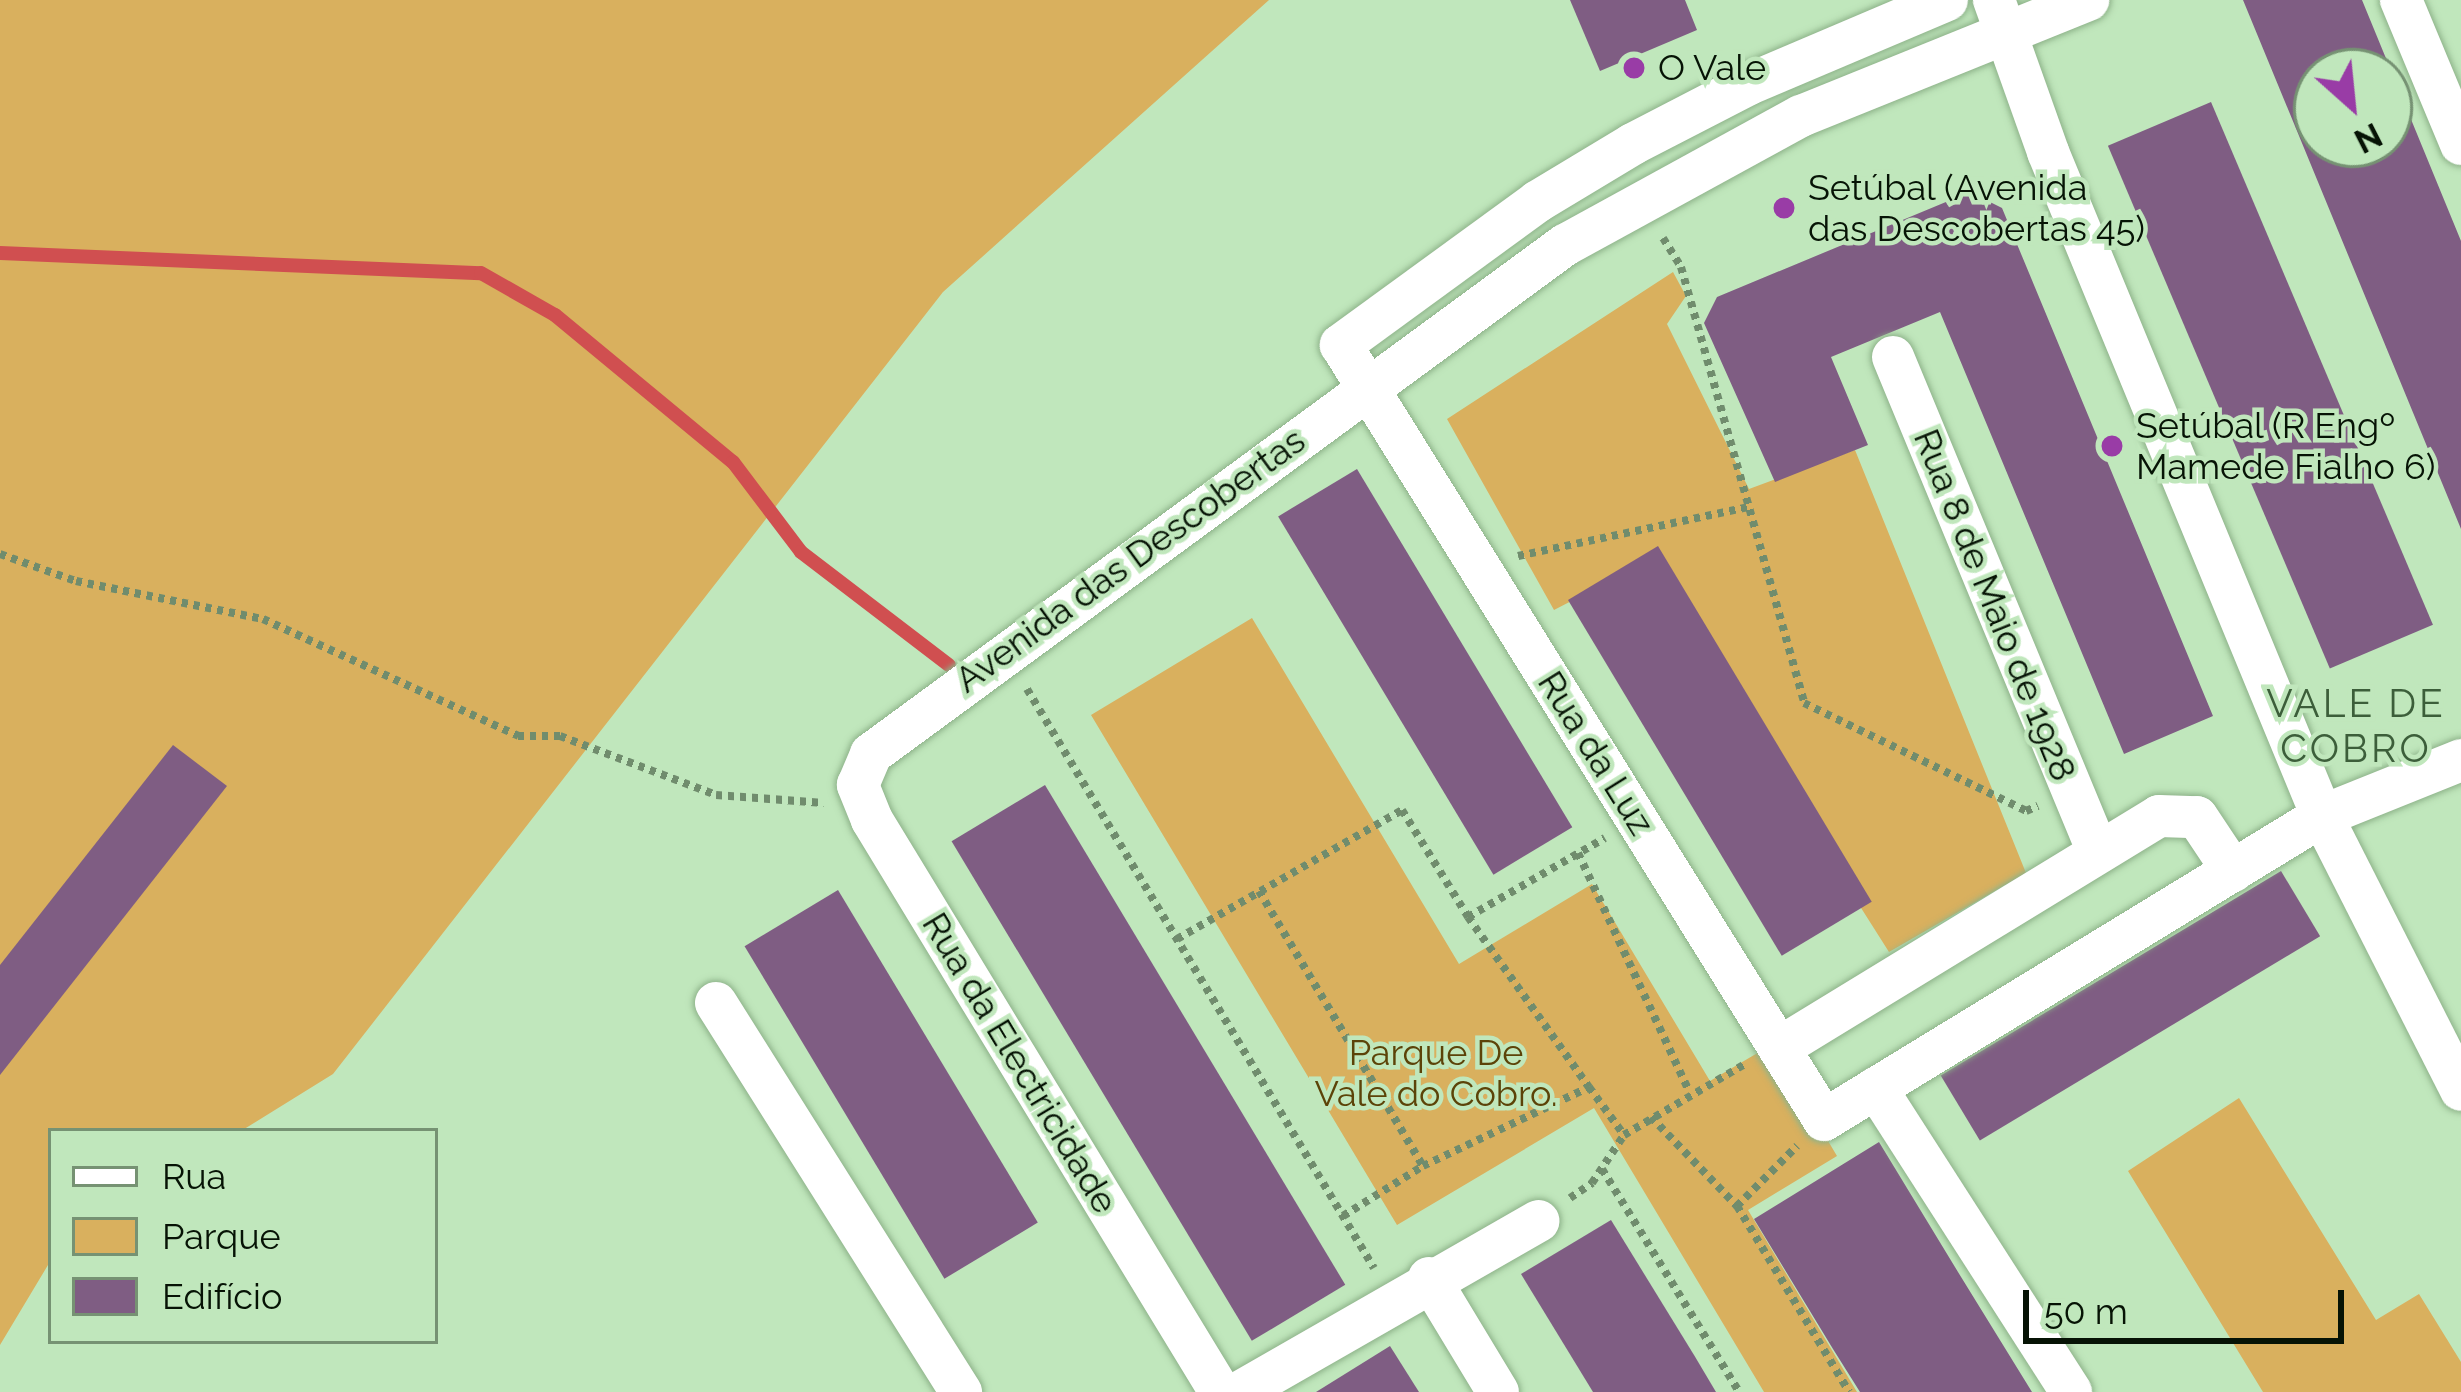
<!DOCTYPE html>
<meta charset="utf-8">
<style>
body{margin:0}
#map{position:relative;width:2461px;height:1392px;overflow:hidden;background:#c0e7bc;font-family:Raleway,sans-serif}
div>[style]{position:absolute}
.green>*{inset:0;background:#d9b05e}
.stream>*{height:14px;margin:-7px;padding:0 7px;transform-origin:7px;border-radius:7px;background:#d04f50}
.building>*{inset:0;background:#7f5d83;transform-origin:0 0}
.path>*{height:8px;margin-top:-4px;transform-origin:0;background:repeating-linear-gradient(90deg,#708c6d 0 6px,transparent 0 12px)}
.roads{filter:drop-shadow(0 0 3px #8db289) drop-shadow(0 0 3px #8db289)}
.minor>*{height:42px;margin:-21px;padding:0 21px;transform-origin:21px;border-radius:21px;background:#fff}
.dots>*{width:33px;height:33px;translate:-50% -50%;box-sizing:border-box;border:6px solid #c0e7bc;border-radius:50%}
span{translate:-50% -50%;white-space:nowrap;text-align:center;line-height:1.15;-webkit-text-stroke:9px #c0e7bc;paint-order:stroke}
.poi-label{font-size:36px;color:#061305}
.left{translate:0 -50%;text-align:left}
.street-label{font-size:36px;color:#061305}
.park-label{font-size:36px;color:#5c4308}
.neighbourhood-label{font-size:39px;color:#3c5e3a;letter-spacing:3px}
.legend{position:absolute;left:48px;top:1128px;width:390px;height:216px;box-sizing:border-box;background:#c0e7bc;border:3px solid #769273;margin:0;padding:15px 21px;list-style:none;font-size:36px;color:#061305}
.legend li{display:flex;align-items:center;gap:24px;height:60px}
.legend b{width:60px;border:3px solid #769273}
.north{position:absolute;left:2293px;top:48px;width:120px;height:120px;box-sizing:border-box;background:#c0e7bc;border:3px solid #769273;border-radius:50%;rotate:153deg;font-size:33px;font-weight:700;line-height:48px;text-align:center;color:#061305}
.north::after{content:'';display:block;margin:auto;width:42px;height:54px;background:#993ca6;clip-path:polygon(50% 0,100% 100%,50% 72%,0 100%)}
.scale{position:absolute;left:2023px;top:1290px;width:321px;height:54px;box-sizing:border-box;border:6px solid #061305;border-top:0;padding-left:15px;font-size:36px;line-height:42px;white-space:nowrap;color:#061305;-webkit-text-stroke:9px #c0e7bc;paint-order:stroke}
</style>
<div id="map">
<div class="green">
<i style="clip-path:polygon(0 0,1269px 0,943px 292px,333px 1074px,241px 1131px,51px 1131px,51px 1260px,0 1345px)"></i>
<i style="clip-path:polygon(1673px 272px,1686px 296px,1667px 324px,1749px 489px,1855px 450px,2026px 873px,1889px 952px,1643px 564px,1554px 610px,1447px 419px)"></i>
<i style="clip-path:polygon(1252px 618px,1459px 964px,1592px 884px,1710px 1081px,1771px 1045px,1837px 1156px,1748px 1210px,1857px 1392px,1764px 1392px,1594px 1108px,1397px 1225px,1091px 715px)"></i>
<i style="clip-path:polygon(2239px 1098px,2376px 1320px,2419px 1294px,2461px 1362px,2461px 1392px,2263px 1392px,2128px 1171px)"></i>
</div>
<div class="stream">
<i style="left:0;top:253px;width:481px;rotate:2.4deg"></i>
<i style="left:481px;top:273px;width:85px;rotate:29.6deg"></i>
<i style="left:555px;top:315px;width:231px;rotate:39.6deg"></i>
<i style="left:733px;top:462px;width:113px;rotate:52.9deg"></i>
<i style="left:801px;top:552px;width:186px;rotate:37.4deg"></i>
</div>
<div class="building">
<i style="clip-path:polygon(1570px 0,1685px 0,1697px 30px,1600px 71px)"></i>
<i style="clip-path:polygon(evenodd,2243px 0,2362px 0,2461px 241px,2461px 529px,2243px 0,2317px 72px,2389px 72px,2389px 144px,2317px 144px,2317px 72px)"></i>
<i style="left:2211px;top:102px;width:568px;height:112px;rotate:67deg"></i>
<i style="clip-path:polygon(1970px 192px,2002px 208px,2213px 716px,2124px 754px,1940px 312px,1831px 357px,1868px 445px,1775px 482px,1704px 323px,1717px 297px)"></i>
<i style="left:1357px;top:469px;width:418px;height:92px;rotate:59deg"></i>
<i style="left:1658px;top:546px;width:415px;height:105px;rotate:59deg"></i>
<i style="clip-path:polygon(173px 745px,227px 786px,0 1075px,0 965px)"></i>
<i style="left:1045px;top:785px;width:583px;height:109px;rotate:59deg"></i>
<i style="left:2281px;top:871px;width:76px;height:397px;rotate:59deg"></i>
<i style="left:838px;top:890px;width:388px;height:109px;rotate:59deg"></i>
<i style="clip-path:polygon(1879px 1142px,1958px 1272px,2032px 1392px,1860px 1392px,1833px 1349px,1754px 1219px)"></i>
<i style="clip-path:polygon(1611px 1220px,1694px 1355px,1716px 1392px,1593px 1392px,1521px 1274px)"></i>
<i style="clip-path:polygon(1390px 1346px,1419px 1392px,1316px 1392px)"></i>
</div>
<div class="path">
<i style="left:1663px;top:238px;width:34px;rotate:58deg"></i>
<i style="left:1681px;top:267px;width:453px;rotate:74.2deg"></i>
<i style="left:1804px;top:703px;width:247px;rotate:25.9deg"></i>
<i style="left:2026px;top:811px;width:13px;rotate:-23deg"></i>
<i style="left:0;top:554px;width:81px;rotate:19.6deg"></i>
<i style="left:76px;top:581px;width:191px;rotate:11.5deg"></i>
<i style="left:263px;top:619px;width:281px;rotate:24.6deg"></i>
<i style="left:518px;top:736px;width:42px"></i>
<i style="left:560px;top:736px;width:167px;rotate:20.7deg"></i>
<i style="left:716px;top:795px;width:108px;rotate:4.2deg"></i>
<i style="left:1518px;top:556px;width:235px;rotate:-12deg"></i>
<i style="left:1027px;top:689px;width:675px;rotate:59.07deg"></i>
<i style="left:1578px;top:853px;width:263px;rotate:65deg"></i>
<i style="left:1259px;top:891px;width:320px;rotate:59.2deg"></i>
<i style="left:1468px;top:917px;width:209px;rotate:54.6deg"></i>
<i style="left:1177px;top:939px;width:259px;rotate:-29.8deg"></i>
<i style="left:1402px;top:810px;width:126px;rotate:58.3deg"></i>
<i style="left:1468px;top:917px;width:158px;rotate:-30deg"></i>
<i style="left:1651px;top:1117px;width:124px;rotate:46deg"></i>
<i style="left:1737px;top:1206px;width:85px;rotate:-45deg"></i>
<i style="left:1602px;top:1169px;width:262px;rotate:58.4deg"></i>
<i style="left:1570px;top:1198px;width:27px;rotate:-34deg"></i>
<i style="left:1592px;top:1183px;width:58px;rotate:-56.3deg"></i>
<i style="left:1624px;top:1135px;width:140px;rotate:-30.4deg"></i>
<i style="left:1737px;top:1206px;width:217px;rotate:58.9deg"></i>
<i style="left:1343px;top:1216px;width:94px;rotate:-32deg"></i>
<i style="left:1423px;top:1166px;width:184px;rotate:-25.4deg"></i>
<i style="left:1589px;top:1087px;width:59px;rotate:53.9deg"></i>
</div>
<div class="roads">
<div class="minor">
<i style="left:1947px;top:0;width:215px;rotate:157deg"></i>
<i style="left:1749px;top:84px;width:131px;rotate:152.7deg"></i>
<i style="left:1633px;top:144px;width:112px;rotate:148.9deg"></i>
<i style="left:1537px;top:202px;width:243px;rotate:143.9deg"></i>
<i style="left:1341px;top:345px;width:913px;rotate:58.07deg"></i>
<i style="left:1824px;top:1120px;width:583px;rotate:-31.4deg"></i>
<i style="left:2322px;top:816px;width:150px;rotate:-21.9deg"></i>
<i style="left:1994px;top:0;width:161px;rotate:70.4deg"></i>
<i style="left:2048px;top:152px;width:718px;rotate:67.58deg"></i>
<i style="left:2322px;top:816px;width:307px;rotate:63.1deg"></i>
<i style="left:2401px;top:0;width:156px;rotate:67.4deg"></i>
<i style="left:1893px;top:357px;width:536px;rotate:67.5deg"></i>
<i style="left:716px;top:1003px;width:460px;rotate:57.8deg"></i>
<i style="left:1779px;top:1048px;width:445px;rotate:-31.4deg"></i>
<i style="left:2159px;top:816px;width:38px;rotate:2deg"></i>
<i style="left:2197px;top:817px;width:65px;rotate:56.3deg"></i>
<i style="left:1876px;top:1088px;width:361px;rotate:57.3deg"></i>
<i style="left:1429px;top:1278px;width:133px;rotate:58.8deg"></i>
<i style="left:1220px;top:1392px;width:670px;rotate:-121.32deg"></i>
<i style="left:872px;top:820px;width:38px;rotate:-112deg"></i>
<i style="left:858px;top:785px;width:34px;rotate:-67deg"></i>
<i style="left:871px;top:754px;width:861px;rotate:-36.26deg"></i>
<i style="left:1565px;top:245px;width:269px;rotate:-28.7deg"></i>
<i style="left:1801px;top:116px;width:310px;rotate:-22deg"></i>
<i style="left:1240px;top:1392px;width:344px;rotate:-29.8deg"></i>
</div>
</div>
<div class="dots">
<i style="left:1634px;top:68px;background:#993ca6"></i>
<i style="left:1784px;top:208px;background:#993ca6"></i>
<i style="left:2112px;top:446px;background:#993ca6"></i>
</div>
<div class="poi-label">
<span class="left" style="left:1658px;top:68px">O Vale</span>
<span class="left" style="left:1808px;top:208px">Setúbal (Avenida<br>das Descobertas 45)</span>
<span class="left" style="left:2136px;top:446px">Setúbal (R Engº<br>Mamede Fialho 6)</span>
</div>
<div class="street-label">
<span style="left:1130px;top:560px;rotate:-36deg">Avenida das Descobertas</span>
<span style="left:1995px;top:605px;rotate:68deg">Rua 8 de Maio de 1928</span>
<span style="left:1596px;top:753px;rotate:58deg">Rua da Luz</span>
<span style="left:1020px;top:1063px;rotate:59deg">Rua da Electricidade</span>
</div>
<div class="park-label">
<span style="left:1436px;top:1073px">Parque De<br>Vale do Cobro.</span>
</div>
<div class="neighbourhood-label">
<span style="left:2356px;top:726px">VALE DE<br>COBRO</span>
</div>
<ul class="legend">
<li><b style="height:15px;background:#fff"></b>Rua</li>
<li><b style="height:33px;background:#d9b05e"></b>Parque</li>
<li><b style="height:33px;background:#7f5d83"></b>Edifício</li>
</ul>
<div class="north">N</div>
<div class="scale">50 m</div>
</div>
